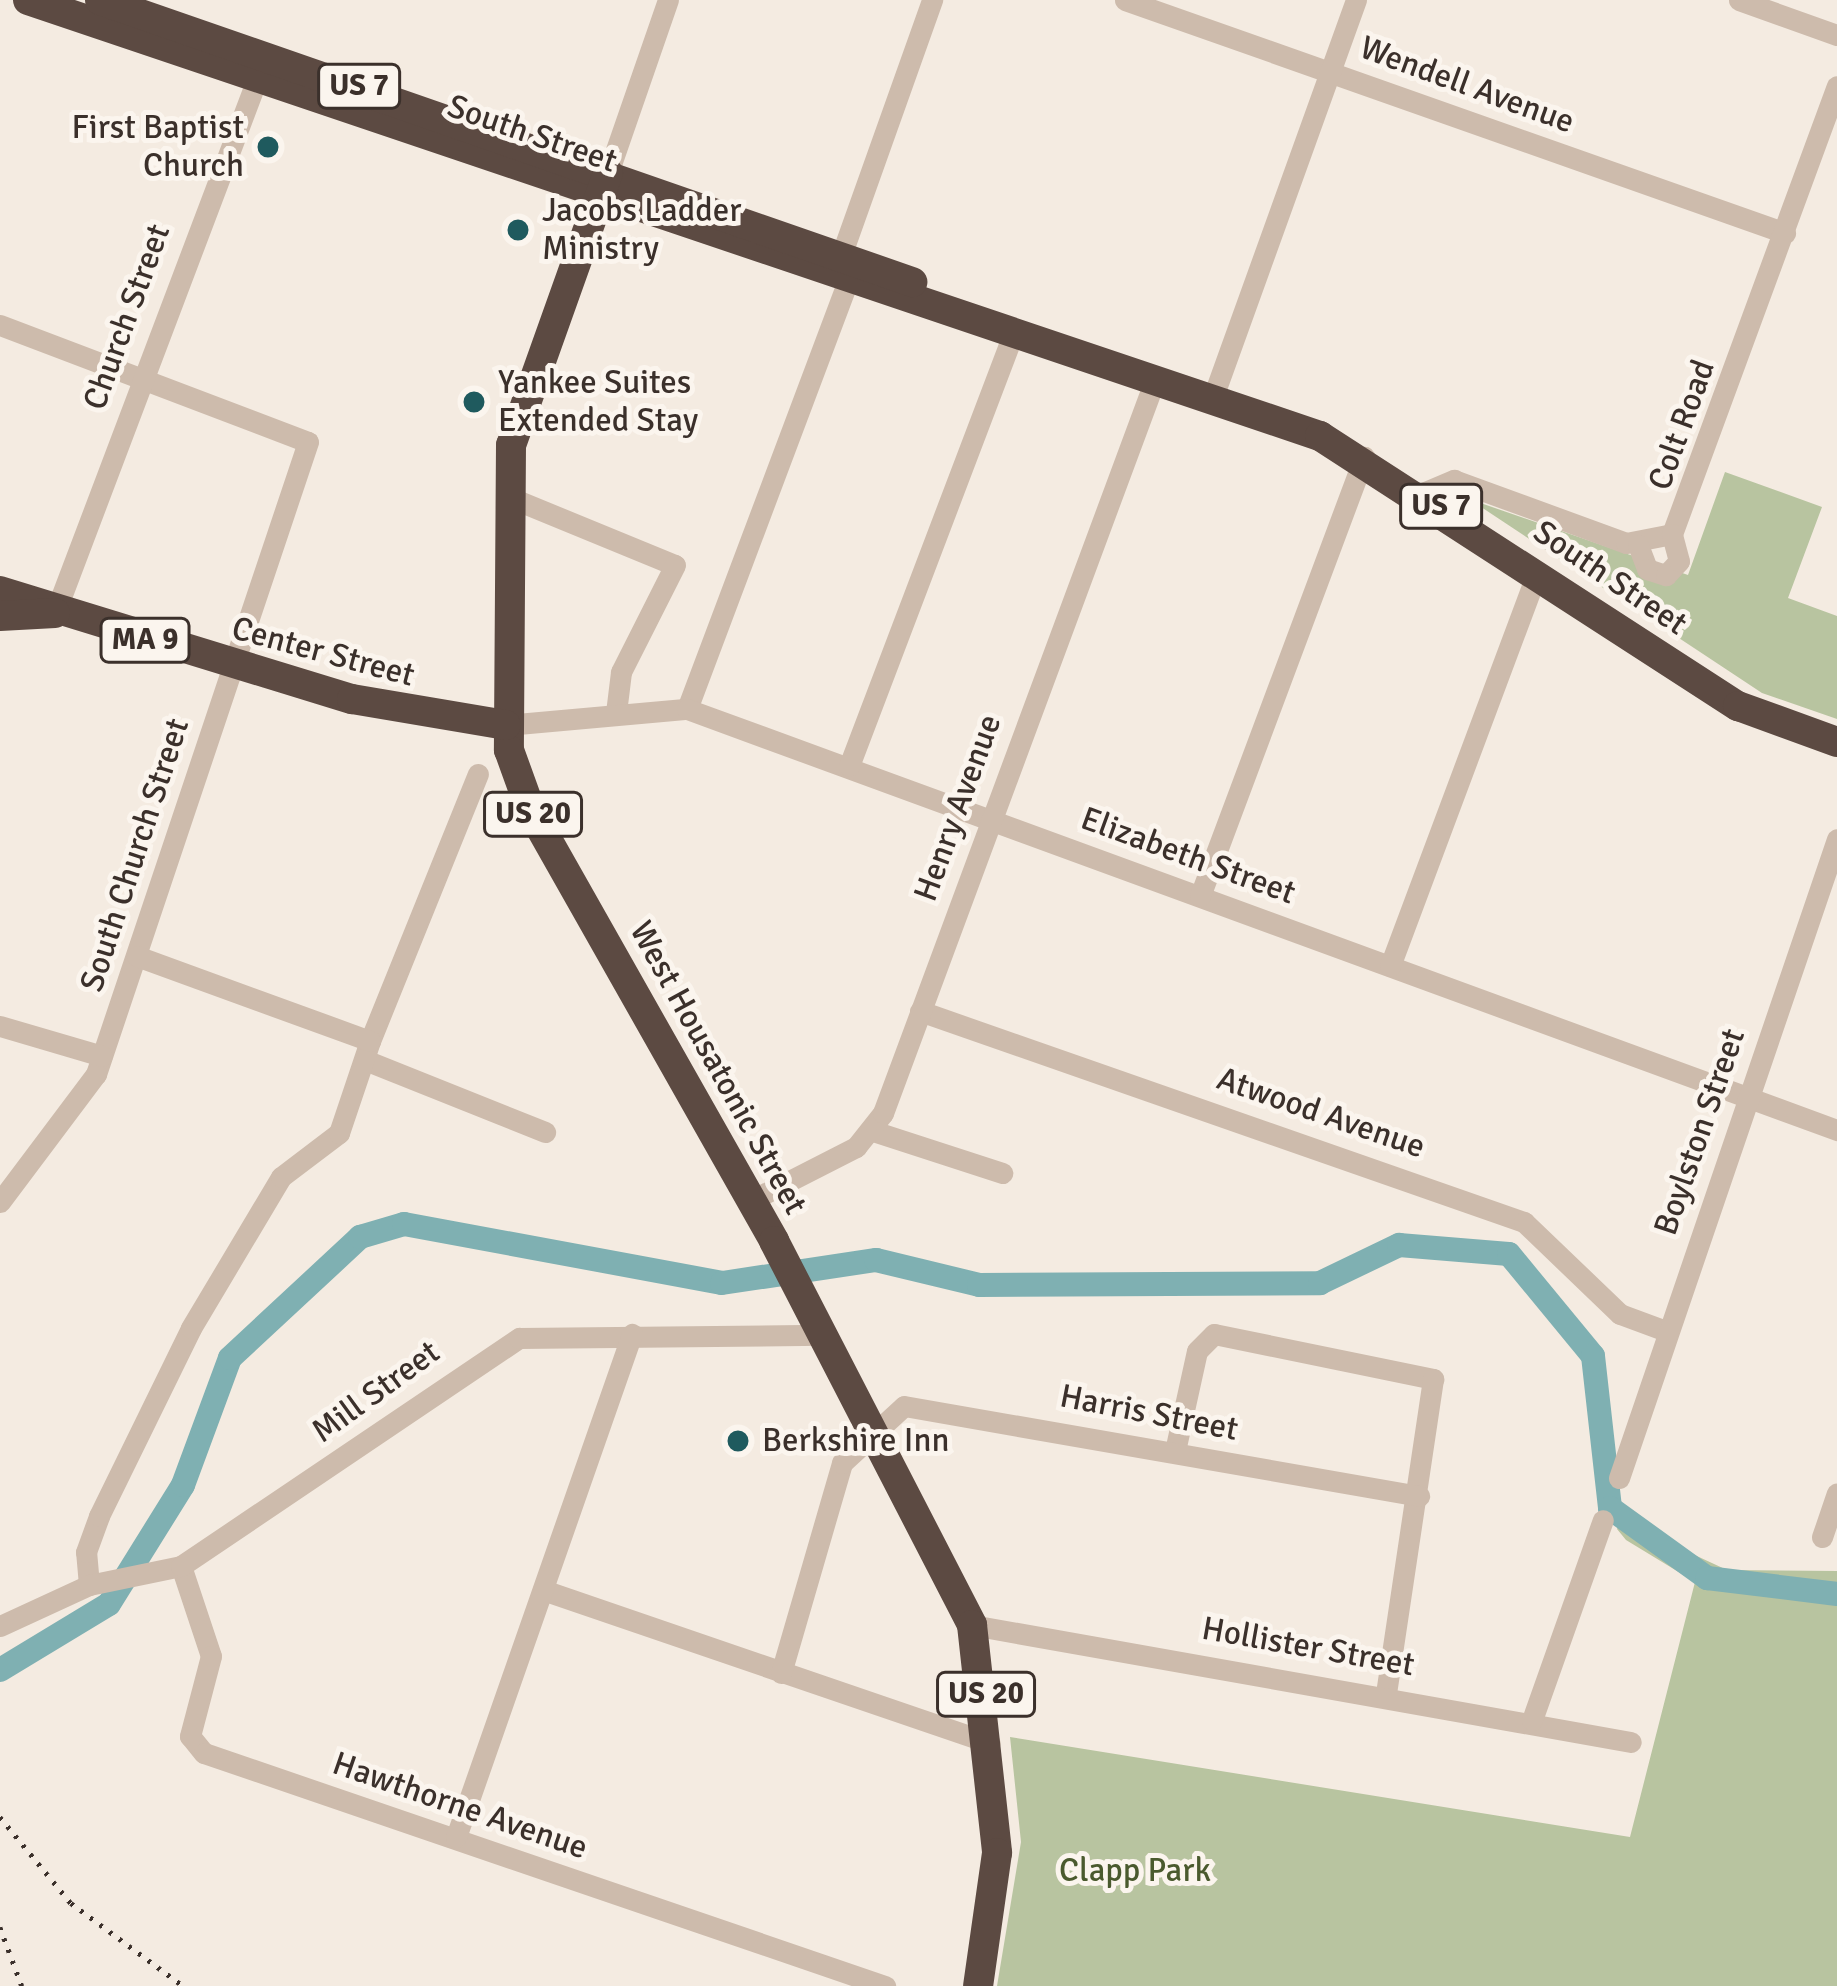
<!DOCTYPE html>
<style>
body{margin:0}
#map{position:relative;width:1837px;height:1986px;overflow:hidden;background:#f4ebe1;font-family:Signika,sans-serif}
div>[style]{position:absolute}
.green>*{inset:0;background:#b8c4a0}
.river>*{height:24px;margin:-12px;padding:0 12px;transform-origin:12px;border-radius:12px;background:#7fb0b2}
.minor>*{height:21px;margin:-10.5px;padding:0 10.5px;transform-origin:10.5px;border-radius:10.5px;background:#cdbbac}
.highway>*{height:30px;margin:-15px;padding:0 15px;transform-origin:15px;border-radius:15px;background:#5c4a42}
.rail>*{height:4.5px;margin-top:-2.25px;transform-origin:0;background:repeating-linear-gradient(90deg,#3b302b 0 3px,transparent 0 12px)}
.dots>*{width:33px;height:33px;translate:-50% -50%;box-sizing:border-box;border:6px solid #fbf5ee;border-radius:50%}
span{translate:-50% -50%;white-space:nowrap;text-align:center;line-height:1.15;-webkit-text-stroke:10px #fbf5ee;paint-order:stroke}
.shield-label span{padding:3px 9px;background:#fbf5ee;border:3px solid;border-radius:9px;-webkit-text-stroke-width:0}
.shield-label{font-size:30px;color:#3b302b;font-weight:700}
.street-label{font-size:33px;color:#3b302b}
.poi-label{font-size:33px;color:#3b302b}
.right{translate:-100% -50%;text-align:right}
.left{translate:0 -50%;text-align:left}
.park-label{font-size:33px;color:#4a5a2e}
</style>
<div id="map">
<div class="green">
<i style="clip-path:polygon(1725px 472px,1822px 507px,1788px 598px,1837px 616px,1837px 719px,1762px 693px,1469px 499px,1688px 575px)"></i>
<i style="clip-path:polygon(1626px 1506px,1645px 1532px,1727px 1570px,1837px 1571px,1837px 1986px,997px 1986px,1021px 1842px,1010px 1737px,1630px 1837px,1695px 1582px,1626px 1540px,1617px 1529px)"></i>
</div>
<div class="river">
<i style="left:0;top:1670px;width:127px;rotate:-31.2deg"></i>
<i style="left:109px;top:1604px;width:140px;rotate:-58.1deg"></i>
<i style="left:183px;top:1485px;width:135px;rotate:-69.7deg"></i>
<i style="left:230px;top:1358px;width:178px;rotate:-42.9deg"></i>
<i style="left:360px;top:1237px;width:46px;rotate:-16.5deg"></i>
<i style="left:404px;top:1224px;width:323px;rotate:10.5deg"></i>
<i style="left:722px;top:1283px;width:156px;rotate:-8.5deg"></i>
<i style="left:876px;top:1260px;width:106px;rotate:13.6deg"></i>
<i style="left:979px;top:1285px;width:341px;rotate:-0.3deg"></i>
<i style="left:1320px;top:1283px;width:88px;rotate:-25.7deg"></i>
<i style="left:1399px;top:1245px;width:110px;rotate:4.7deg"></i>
<i style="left:1509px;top:1254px;width:132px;rotate:50.5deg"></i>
<i style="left:1593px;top:1356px;width:153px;rotate:83.6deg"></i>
<i style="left:1610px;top:1508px;width:120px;rotate:35.8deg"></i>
<i style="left:1707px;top:1578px;width:131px;rotate:7deg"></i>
</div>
<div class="minor">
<i style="left:1125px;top:0;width:700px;rotate:19.44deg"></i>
<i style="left:1739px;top:0;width:104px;rotate:19.7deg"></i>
<i style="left:608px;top:173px;width:183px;rotate:-70.9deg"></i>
<i style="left:842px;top:253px;width:269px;rotate:-70.4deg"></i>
<i style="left:0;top:325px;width:329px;rotate:20.8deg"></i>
<i style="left:308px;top:442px;width:667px;rotate:108.54deg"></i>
<i style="left:96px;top:1074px;width:160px;rotate:126.9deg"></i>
<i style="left:1213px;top:397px;width:422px;rotate:-70.2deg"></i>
<i style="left:1423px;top:493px;width:34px;rotate:-23deg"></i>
<i style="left:1454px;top:480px;width:183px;rotate:20.1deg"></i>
<i style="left:1626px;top:543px;width:47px;rotate:-11.1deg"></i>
<i style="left:1672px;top:534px;width:477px;rotate:-69.8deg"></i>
<i style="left:509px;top:497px;width:179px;rotate:22.3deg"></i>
<i style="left:675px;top:565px;width:120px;rotate:116.8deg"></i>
<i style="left:621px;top:672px;width:41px;rotate:97deg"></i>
<i style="left:1638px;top:545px;width:26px;rotate:69deg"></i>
<i style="left:1647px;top:569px;width:20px;rotate:18deg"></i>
<i style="left:1666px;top:575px;width:19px;rotate:-47deg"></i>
<i style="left:1679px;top:561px;width:28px;rotate:-105deg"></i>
<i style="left:55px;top:613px;width:579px;rotate:-69.28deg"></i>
<i style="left:687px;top:709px;width:458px;rotate:-69.4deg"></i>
<i style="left:506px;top:725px;width:182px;rotate:-5.1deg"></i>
<i style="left:687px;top:709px;width:1225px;rotate:20.11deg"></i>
<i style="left:849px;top:766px;width:468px;rotate:-69.2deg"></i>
<i style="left:1200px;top:896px;width:469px;rotate:-69.5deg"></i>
<i style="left:1390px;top:966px;width:420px;rotate:-69.5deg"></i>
<i style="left:920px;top:1011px;width:640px;rotate:19.26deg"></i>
<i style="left:1524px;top:1222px;width:133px;rotate:43.8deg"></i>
<i style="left:1620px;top:1314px;width:49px;rotate:20.3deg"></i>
<i style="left:0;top:1026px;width:106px;rotate:16.4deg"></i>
<i style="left:370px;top:1041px;width:288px;rotate:-68deg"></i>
<i style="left:365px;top:1060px;width:194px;rotate:21.8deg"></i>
<i style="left:873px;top:1131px;width:136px;rotate:18deg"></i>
<i style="left:752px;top:1200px;width:117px;rotate:-27deg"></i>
<i style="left:856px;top:1147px;width:43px;rotate:-51.5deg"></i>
<i style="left:883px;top:1113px;width:785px;rotate:-69.65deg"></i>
<i style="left:1175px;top:1451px;width:102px;rotate:-77.6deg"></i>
<i style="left:1197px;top:1351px;width:24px;rotate:-45deg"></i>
<i style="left:1214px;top:1334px;width:224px;rotate:11.6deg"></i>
<i style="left:1433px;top:1379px;width:317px;rotate:98.5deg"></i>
<i style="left:1619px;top:1478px;width:675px;rotate:-71.16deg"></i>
<i style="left:1822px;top:1537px;width:46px;rotate:-71.2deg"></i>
<i style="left:181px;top:1566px;width:95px;rotate:71.6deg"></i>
<i style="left:211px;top:1656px;width:83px;rotate:104.7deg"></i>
<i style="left:190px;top:1736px;width:22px;rotate:51deg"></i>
<i style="left:204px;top:1753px;width:720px;rotate:18.89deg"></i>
<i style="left:89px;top:1585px;width:33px;rotate:-95deg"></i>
<i style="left:86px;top:1552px;width:38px;rotate:-70deg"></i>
<i style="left:99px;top:1516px;width:209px;rotate:-63.9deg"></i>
<i style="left:191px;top:1328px;width:176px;rotate:-59.2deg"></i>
<i style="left:281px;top:1177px;width:73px;rotate:-37.2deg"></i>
<i style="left:339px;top:1133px;width:97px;rotate:-71.4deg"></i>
<i style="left:370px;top:1041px;width:248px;rotate:-160deg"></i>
<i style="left:543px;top:1590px;width:472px;rotate:18.9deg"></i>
<i style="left:972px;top:1625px;width:669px;rotate:10.07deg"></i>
<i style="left:0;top:1626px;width:98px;rotate:-24.7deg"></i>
<i style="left:89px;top:1585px;width:94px;rotate:-11.7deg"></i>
<i style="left:181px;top:1566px;width:408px;rotate:-34deg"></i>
<i style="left:519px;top:1338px;width:304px;rotate:-0.6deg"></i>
<i style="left:781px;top:1673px;width:219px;rotate:-73.8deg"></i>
<i style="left:842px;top:1463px;width:84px;rotate:-42.6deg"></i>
<i style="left:904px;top:1406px;width:523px;rotate:9.91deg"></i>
<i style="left:1532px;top:1720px;width:212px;rotate:-70.5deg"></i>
<i style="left:456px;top:1837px;width:533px;rotate:-70.72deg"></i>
</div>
<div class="highway">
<i style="left:28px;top:0;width:1364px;rotate:18.65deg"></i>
<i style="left:1320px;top:436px;width:498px;rotate:32.9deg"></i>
<i style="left:1738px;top:706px;width:105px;rotate:20deg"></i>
<i style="left:100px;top:0;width:860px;rotate:19.15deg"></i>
<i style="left:608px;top:173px;width:289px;rotate:109.6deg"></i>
<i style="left:511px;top:445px;width:305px;rotate:90.4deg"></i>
<i style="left:509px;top:750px;width:65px;rotate:70.2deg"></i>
<i style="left:531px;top:811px;width:494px;rotate:60.5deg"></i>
<i style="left:774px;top:1241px;width:432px;rotate:62.7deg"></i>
<i style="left:972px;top:1625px;width:229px;rotate:83.7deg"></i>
<i style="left:997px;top:1853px;width:134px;rotate:98.1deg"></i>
<i style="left:0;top:591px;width:368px;rotate:17.1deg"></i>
<i style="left:352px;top:699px;width:156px;rotate:9.6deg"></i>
<i style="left:0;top:616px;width:55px;rotate:-3.1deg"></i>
</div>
<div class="rail">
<i style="left:0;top:1817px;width:112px;rotate:50.5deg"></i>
<i style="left:71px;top:1903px;width:139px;rotate:36.5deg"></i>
<i style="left:0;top:1927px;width:63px;rotate:69.6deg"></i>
</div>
<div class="dots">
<i style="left:268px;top:147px;background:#1f5a5e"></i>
<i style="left:518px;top:230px;background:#1f5a5e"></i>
<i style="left:474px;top:402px;background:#1f5a5e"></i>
<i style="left:738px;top:1441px;background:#1f5a5e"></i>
</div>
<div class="shield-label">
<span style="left:359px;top:86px">US 7</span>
<span style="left:1441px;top:506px">US 7</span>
<span style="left:145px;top:640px">MA 9</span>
<span style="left:533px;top:814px">US 20</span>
<span style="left:986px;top:1694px">US 20</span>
</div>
<div class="street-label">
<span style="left:1467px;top:85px;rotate:20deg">Wendell Avenue</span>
<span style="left:532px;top:134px;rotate:19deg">South Street</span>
<span style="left:127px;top:317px;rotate:-70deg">Church Street</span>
<span style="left:1682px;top:425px;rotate:-70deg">Colt Road</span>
<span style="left:1610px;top:578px;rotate:34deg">South Street</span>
<span style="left:323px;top:652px;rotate:15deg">Center Street</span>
<span style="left:958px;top:808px;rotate:-70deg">Henry Avenue</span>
<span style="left:135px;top:855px;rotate:-72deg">South Church Street</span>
<span style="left:1188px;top:856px;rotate:20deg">Elizabeth Street</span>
<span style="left:718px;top:1068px;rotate:61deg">West Housatonic Street</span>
<span style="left:1321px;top:1113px;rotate:19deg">Atwood Avenue</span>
<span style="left:1700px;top:1132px;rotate:-71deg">Boylston Street</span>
<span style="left:376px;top:1392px;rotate:-36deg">Mill Street</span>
<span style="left:1149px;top:1413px;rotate:11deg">Harris Street</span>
<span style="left:1308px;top:1647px;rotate:10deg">Hollister Street</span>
<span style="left:460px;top:1806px;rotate:19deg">Hawthorne Avenue</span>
</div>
<div class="poi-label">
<span class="right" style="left:244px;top:147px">First Baptist<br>Church</span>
<span class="left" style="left:542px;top:230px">Jacobs Ladder<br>Ministry</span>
<span class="left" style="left:498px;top:402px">Yankee Suites<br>Extended Stay</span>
<span class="left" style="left:762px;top:1441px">Berkshire Inn</span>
</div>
<div class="park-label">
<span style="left:1135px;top:1871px">Clapp Park</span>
</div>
</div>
